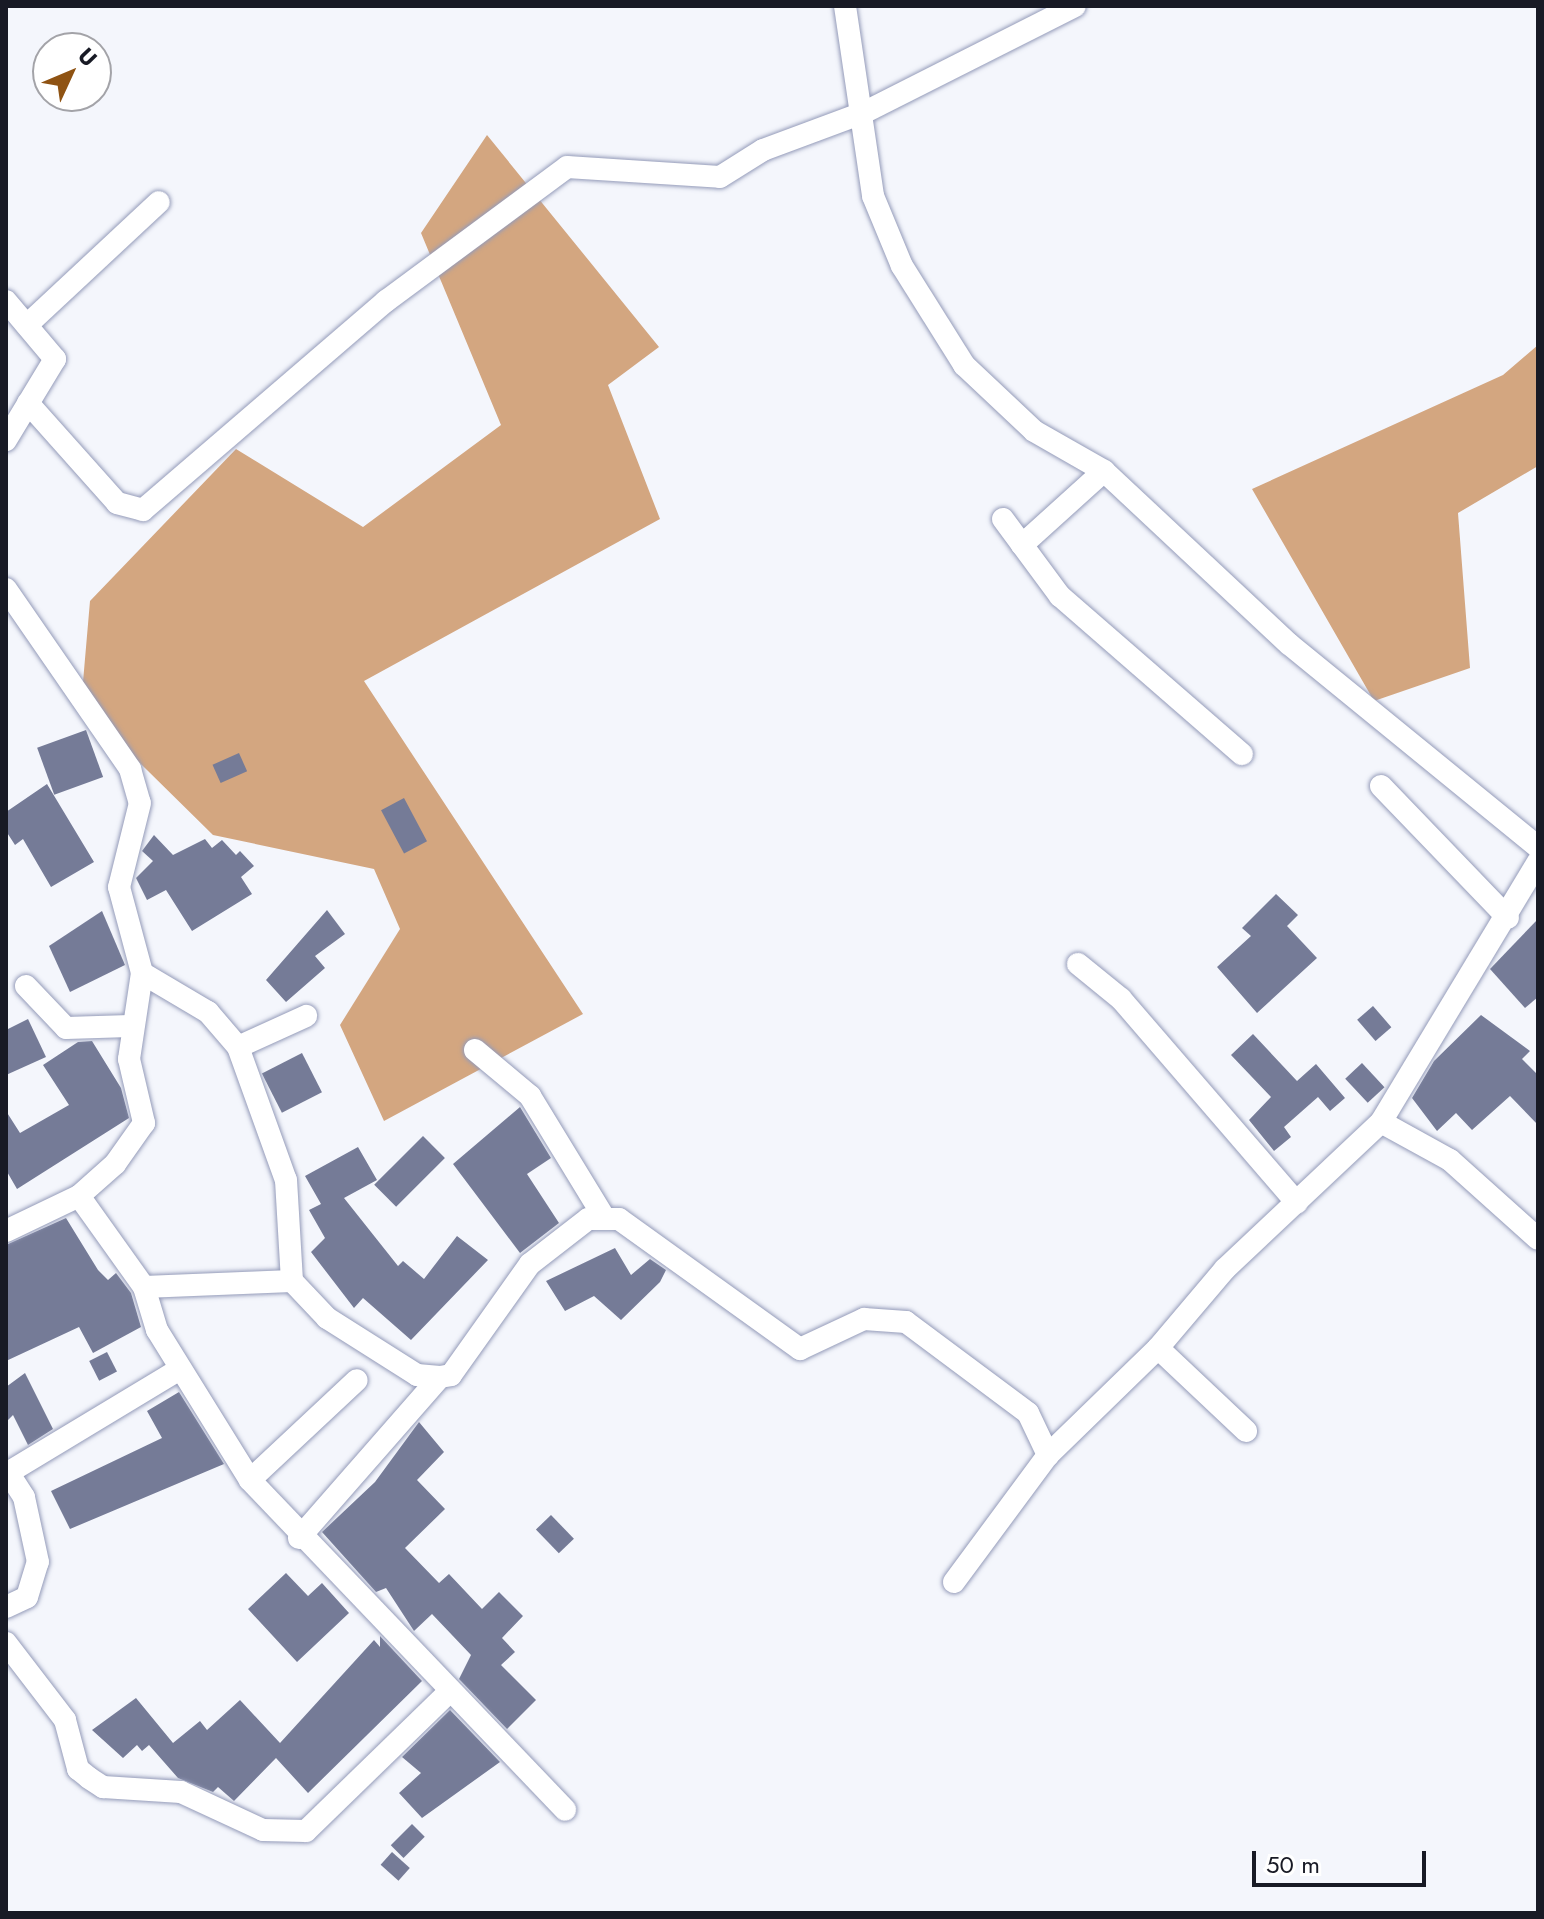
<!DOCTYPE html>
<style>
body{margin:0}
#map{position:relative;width:1544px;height:1919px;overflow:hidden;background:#f4f6fc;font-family:Jost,sans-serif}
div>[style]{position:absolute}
.forest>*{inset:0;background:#d3a680}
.building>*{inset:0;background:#757b97;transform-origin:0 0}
.roads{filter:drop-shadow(0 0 2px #949bb9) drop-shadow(0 0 2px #949bb9)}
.minor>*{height:22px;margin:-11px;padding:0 11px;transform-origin:11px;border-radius:11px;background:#fff}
span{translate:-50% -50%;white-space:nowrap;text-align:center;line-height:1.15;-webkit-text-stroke:6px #fff;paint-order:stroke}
.frame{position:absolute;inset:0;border:8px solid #181a25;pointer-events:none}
.north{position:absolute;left:32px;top:32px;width:80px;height:80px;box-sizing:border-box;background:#fff;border:2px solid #a3a3a8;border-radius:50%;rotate:46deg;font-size:22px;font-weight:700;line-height:32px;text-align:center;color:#181a25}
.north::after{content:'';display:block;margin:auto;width:28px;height:36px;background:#8f5313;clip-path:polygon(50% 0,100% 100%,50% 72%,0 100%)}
.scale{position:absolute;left:1252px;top:1851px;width:174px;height:36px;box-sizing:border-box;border:4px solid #181a25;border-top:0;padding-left:10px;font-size:24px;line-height:28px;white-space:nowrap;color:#181a25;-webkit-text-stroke:6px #fff;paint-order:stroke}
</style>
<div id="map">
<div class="forest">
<i style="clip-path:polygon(487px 135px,659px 347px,608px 385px,660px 519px,364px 681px,583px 1014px,384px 1121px,340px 1025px,400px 929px,374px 869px,213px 835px,81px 705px,90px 601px,236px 449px,363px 527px,501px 425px,421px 233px)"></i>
<i style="clip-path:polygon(1538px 345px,1538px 466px,1458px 513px,1470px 668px,1374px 701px,1252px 489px,1503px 375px)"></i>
</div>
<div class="building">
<i style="left:86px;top:730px;width:50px;height:52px;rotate:70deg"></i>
<i style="left:239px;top:753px;width:20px;height:29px;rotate:66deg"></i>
<i style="clip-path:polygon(47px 784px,94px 862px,51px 887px,23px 839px,15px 845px,6px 831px,6px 812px)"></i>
<i style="left:404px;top:798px;width:49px;height:26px;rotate:62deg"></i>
<i style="clip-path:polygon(154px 835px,173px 855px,205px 839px,212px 848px,222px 840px,236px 855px,240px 851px,254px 866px,241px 877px,252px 894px,192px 931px,166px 890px,147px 900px,136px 878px,153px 861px,142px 851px)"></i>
<i style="clip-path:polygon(1276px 894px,1298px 915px,1287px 926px,1317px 958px,1257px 1013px,1217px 967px,1251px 936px,1242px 928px)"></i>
<i style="clip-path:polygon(327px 910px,345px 934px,315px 956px,325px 968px,286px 1002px,266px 980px)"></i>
<i style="clip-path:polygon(102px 911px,125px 965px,70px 992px,49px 946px)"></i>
<i style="clip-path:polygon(1538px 919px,1538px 997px,1525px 1008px,1490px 969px)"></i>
<i style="left:1373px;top:1006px;width:28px;height:21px;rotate:49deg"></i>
<i style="clip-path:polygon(1481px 1015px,1530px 1051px,1522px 1059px,1538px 1075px,1538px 1125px,1510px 1096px,1472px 1130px,1456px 1113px,1437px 1131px,1412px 1098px,1434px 1061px)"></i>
<i style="clip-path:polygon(28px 1019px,46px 1057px,6px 1075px,6px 1030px)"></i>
<i style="clip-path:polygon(1253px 1034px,1297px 1081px,1316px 1064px,1345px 1098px,1330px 1111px,1318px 1097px,1284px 1127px,1291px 1137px,1274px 1151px,1249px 1120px,1271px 1097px,1231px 1055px)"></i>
<i style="clip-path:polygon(92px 1041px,121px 1088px,129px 1118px,17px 1189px,6px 1170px,6px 1111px,20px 1133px,69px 1105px,43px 1065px,78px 1042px)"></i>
<i style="left:302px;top:1053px;width:44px;height:45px;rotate:63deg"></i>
<i style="left:1362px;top:1063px;width:33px;height:23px;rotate:47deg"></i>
<i style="clip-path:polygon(520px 1107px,551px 1158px,527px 1174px,559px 1223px,520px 1253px,453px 1164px)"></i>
<i style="left:423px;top:1136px;width:31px;height:69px;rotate:45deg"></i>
<i style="clip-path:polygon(358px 1147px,377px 1180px,344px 1198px,398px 1266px,403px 1261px,424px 1279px,457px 1236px,488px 1260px,411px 1340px,363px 1298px,354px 1308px,311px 1252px,325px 1238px,309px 1210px,321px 1204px,305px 1176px)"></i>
<i style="clip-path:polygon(66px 1218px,98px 1270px,108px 1280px,116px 1273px,131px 1293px,141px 1327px,93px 1353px,79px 1327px,6px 1361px,6px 1245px)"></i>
<i style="clip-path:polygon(615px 1248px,631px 1275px,650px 1259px,666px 1270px,660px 1282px,621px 1320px,594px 1296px,565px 1311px,546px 1281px)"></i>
<i style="left:107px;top:1352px;width:22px;height:20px;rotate:63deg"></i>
<i style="clip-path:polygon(25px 1373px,53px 1429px,28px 1445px,13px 1415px,6px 1422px,6px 1387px)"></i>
<i style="clip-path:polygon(179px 1392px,224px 1464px,70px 1529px,51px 1491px,162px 1438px,147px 1411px)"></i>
<i style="clip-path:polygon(419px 1422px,444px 1452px,417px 1480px,445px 1509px,405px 1548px,439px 1583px,449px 1574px,482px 1609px,499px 1592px,523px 1616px,502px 1638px,515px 1652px,501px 1665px,536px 1700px,507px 1729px,459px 1679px,471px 1655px,432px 1614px,414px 1631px,386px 1588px,376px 1592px,322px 1532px,375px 1482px)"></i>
<i style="left:551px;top:1515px;width:33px;height:21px;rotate:46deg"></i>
<i style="clip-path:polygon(286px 1573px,308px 1596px,322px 1583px,349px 1613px,297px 1662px,248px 1609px)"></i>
<i style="clip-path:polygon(380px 1636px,422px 1681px,308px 1793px,276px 1758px,234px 1801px,218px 1787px,213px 1792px,178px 1778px,149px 1745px,142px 1751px,137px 1745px,123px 1758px,92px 1730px,136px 1698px,173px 1743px,200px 1721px,207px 1730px,240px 1700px,280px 1743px,374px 1640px,380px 1647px)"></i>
<i style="clip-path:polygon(450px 1710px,500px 1762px,422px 1818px,399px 1793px,421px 1773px,402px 1757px)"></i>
<i style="left:412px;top:1824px;width:18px;height:30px;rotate:45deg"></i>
<i style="left:392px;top:1852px;width:24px;height:17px;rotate:42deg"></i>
</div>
<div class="roads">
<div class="minor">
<i style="left:845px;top:6px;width:192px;rotate:81.6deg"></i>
<i style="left:873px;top:196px;width:76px;rotate:67.5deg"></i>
<i style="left:902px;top:266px;width:117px;rotate:57.9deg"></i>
<i style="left:964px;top:365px;width:96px;rotate:43.3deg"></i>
<i style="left:1034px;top:431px;width:81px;rotate:29.7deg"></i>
<i style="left:1104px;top:471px;width:253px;rotate:43.1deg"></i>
<i style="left:1289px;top:644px;width:321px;rotate:39.2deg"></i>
<i style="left:6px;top:301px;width:76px;rotate:49.8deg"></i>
<i style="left:55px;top:359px;width:95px;rotate:121.2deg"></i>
<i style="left:27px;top:325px;width:180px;rotate:-43deg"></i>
<i style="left:28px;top:403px;width:134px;rotate:48.3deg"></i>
<i style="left:117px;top:503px;width:27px;rotate:15deg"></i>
<i style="left:143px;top:510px;width:321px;rotate:-40.7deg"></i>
<i style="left:386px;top:301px;width:225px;rotate:-36.5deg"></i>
<i style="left:567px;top:167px;width:153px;rotate:3.7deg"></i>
<i style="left:720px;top:177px;width:51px;rotate:-32.1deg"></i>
<i style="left:763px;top:150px;width:109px;rotate:-20.4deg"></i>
<i style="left:865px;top:112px;width:235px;rotate:-26.8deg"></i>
<i style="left:1003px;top:519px;width:96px;rotate:53.5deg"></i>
<i style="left:1060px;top:596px;width:241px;rotate:41deg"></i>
<i style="left:1022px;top:545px;width:110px;rotate:-42.1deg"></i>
<i style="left:6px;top:589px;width:219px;rotate:55.4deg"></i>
<i style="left:130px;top:769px;width:35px;rotate:74deg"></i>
<i style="left:140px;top:803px;width:87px;rotate:104deg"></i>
<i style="left:119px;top:887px;width:89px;rotate:75deg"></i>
<i style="left:142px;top:973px;width:87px;rotate:98.6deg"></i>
<i style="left:129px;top:1059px;width:66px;rotate:76.8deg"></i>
<i style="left:144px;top:1123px;width:50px;rotate:125.3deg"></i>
<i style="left:115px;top:1164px;width:48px;rotate:138.4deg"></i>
<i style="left:1381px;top:786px;width:183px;rotate:46.1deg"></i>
<i style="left:1078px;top:964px;width:55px;rotate:39.1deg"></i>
<i style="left:1121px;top:999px;width:269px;rotate:49.2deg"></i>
<i style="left:142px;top:973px;width:77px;rotate:30.6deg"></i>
<i style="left:208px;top:1012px;width:46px;rotate:49.4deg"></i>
<i style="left:238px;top:1047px;width:141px;rotate:70.2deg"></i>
<i style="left:286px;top:1180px;width:101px;rotate:86.6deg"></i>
<i style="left:26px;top:986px;width:58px;rotate:46.4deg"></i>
<i style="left:66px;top:1028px;width:64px;rotate:-1.8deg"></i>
<i style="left:238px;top:1047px;width:75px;rotate:-24.5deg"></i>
<i style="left:475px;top:1050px;width:72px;rotate:39.9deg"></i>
<i style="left:530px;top:1096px;width:142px;rotate:58.6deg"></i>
<i style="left:1381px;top:1122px;width:79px;rotate:28.8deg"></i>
<i style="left:1450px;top:1160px;width:118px;rotate:41.9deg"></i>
<i style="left:6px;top:1231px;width:81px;rotate:-25.6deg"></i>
<i style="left:79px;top:1196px;width:112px;rotate:54.5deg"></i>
<i style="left:144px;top:1287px;width:148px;rotate:-2.3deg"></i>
<i style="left:292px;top:1281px;width:51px;rotate:46.6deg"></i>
<i style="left:327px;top:1318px;width:107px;rotate:32.3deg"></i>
<i style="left:417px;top:1375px;width:23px;rotate:5deg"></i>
<i style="left:440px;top:1377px;width:11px;rotate:-10deg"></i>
<i style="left:451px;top:1375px;width:136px;rotate:-54.6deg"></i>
<i style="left:530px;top:1264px;width:73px;rotate:-37.8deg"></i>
<i style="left:588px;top:1219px;width:31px"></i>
<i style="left:619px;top:1219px;width:223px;rotate:35.7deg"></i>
<i style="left:800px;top:1349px;width:71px;rotate:-25.1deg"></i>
<i style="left:864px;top:1319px;width:42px;rotate:4.1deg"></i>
<i style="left:906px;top:1322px;width:152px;rotate:36.7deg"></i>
<i style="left:1028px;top:1413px;width:47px;rotate:64.5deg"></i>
<i style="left:144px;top:1287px;width:45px;rotate:73.2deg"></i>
<i style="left:157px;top:1330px;width:176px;rotate:58.2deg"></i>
<i style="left:250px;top:1480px;width:456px;rotate:46.3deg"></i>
<i style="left:1158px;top:1348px;width:121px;rotate:43.3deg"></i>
<i style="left:6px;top:1474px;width:203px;rotate:-31.1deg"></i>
<i style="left:250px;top:1480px;width:146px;rotate:-43.1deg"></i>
<i style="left:299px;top:1538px;width:214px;rotate:-48.8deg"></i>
<i style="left:954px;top:1582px;width:158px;rotate:-53.5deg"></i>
<i style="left:1048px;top:1455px;width:153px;rotate:-44.2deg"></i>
<i style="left:1158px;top:1348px;width:104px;rotate:-49.7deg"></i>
<i style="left:1225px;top:1269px;width:214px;rotate:-43.3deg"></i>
<i style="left:1381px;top:1122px;width:304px;rotate:-58.9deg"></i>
<i style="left:6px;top:1607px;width:23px;rotate:-25deg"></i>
<i style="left:27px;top:1597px;width:37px;rotate:-73deg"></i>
<i style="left:38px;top:1562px;width:66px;rotate:-102.2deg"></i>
<i style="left:24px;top:1497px;width:30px;rotate:-123deg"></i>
<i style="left:6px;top:1643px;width:97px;rotate:52.5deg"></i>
<i style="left:65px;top:1720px;width:51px;rotate:75.1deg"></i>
<i style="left:78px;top:1769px;width:14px;rotate:39deg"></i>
<i style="left:89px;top:1778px;width:17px;rotate:33deg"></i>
<i style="left:103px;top:1787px;width:78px;rotate:3.7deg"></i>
<i style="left:181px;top:1792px;width:90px;rotate:24.9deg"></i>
<i style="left:263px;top:1830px;width:43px;rotate:1.3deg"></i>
<i style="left:306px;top:1831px;width:198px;rotate:-44.2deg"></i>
</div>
</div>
<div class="frame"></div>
<div class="north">U</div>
<div class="scale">50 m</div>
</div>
